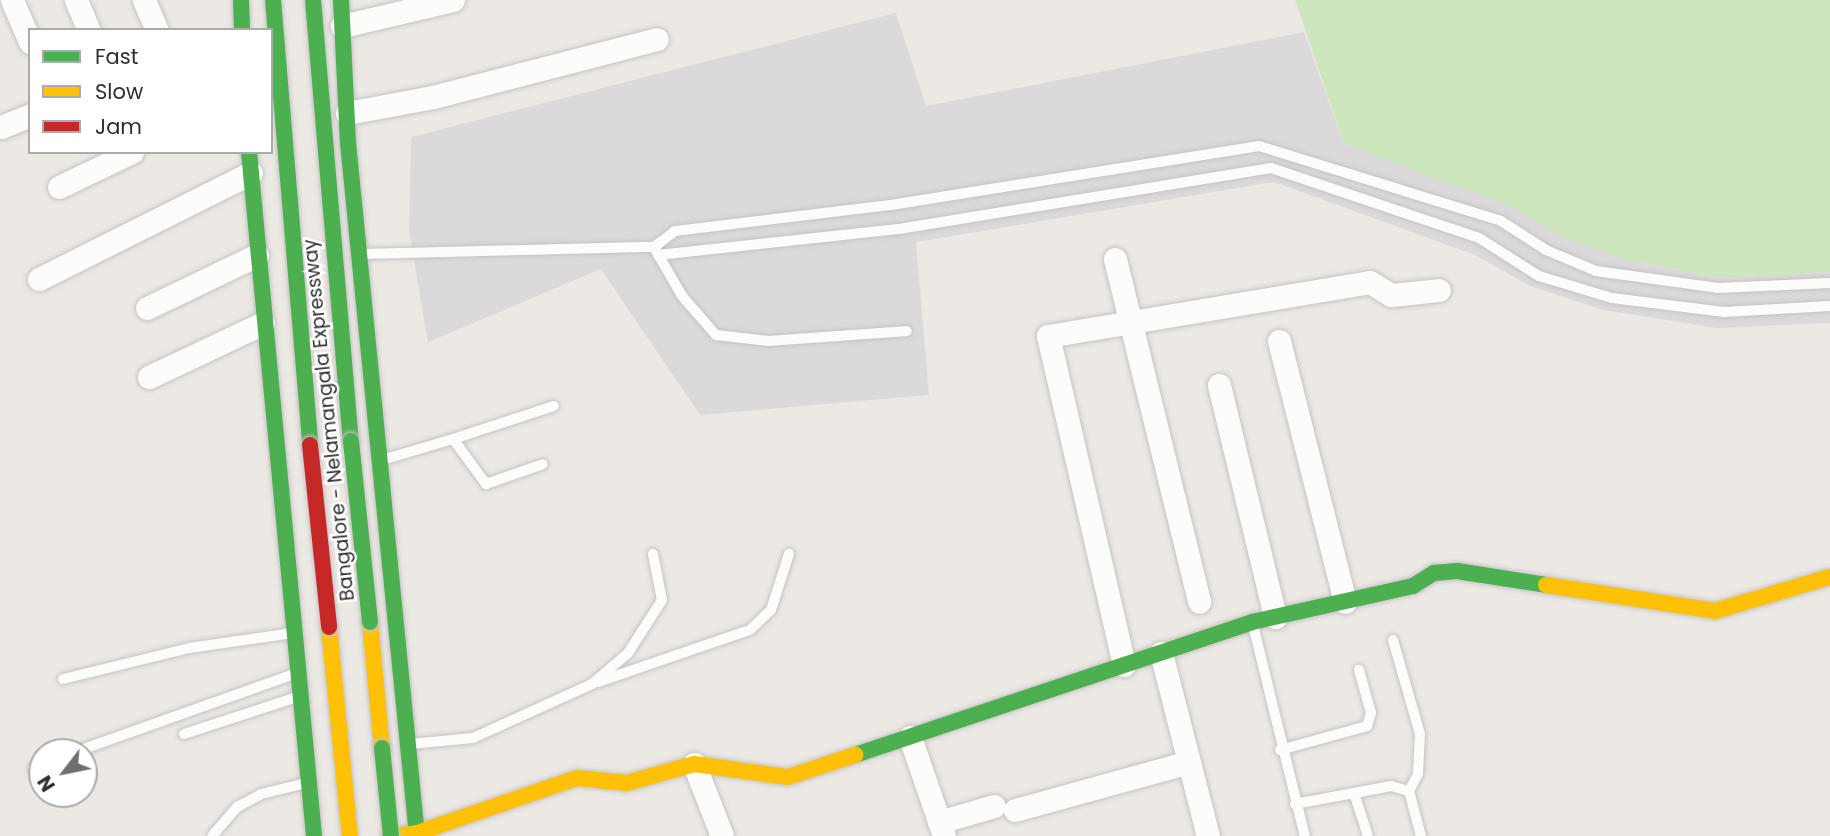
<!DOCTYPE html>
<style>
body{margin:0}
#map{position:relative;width:1830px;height:836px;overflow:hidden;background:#ece8e4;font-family:Poppins,sans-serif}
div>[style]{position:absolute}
.industrial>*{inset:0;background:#dcd9db}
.green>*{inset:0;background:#cee6be}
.roads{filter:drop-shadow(0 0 2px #c5c4c5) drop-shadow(0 0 2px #c5c4c5)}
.lane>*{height:10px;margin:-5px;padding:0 5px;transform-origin:5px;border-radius:5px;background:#fcfcfb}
.street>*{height:23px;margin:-11.5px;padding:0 11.5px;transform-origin:11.5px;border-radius:11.5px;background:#fcfcfb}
.fast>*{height:16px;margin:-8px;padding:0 8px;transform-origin:8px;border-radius:8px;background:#4caf50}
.slow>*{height:16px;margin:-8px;padding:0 8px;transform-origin:8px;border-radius:8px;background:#ffc107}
.bridges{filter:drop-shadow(0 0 2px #c6c5c4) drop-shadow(0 0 2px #c6c5c4)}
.fast-bridge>*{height:16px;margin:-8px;padding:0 8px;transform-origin:8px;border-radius:8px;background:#4caf50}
.jam-bridge>*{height:16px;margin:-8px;padding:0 8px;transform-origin:8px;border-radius:8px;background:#c62828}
span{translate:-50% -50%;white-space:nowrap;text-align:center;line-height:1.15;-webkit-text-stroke:5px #fff;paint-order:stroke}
.street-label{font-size:19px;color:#2e2e2e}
.legend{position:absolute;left:28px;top:28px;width:245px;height:126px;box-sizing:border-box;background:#fff;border:2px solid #ababab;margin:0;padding:9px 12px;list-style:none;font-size:21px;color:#2e2e2e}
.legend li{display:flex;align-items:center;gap:14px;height:35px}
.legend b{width:35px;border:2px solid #ababab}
.north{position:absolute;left:28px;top:738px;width:70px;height:70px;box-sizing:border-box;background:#fff;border:2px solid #ababab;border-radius:50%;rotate:238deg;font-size:19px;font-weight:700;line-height:28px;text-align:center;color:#2e2e2e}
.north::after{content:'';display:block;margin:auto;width:24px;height:32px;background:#706f6e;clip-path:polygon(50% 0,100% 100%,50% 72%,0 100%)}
</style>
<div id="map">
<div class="industrial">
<i style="clip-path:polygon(896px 13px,926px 106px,1304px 32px,1344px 144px,1508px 205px,1626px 260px,1723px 278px,1830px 272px,1830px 323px,1717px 328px,1603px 310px,1530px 286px,1475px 255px,1274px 182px,916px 242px,929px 395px,700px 415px,601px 269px,428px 342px,409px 231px,411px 137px)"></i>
</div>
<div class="green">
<i style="clip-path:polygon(1295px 0,1830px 0,1830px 272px,1723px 278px,1626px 260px,1565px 237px,1508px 205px,1344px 144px)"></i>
</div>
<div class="roads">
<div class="lane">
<i style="left:655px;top:249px;width:54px;rotate:60.1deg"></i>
<i style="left:682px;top:296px;width:52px;rotate:48.9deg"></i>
<i style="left:716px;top:335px;width:53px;rotate:6.5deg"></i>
<i style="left:769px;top:341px;width:138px;rotate:-4.1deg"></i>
<i style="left:362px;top:254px;width:292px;rotate:-1.4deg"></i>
<i style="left:654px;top:247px;width:26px;rotate:-37deg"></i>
<i style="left:675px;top:231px;width:224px;rotate:-6.9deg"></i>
<i style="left:897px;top:204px;width:367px;rotate:-9.1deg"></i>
<i style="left:1259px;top:146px;width:253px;rotate:17.2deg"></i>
<i style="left:1501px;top:221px;width:54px;rotate:32.8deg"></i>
<i style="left:1546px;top:250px;width:54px;rotate:22.8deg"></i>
<i style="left:1596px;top:271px;width:123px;rotate:7.9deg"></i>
<i style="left:1718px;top:288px;width:112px;rotate:-2.6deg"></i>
<i style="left:658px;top:255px;width:248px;rotate:-6.2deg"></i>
<i style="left:905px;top:228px;width:371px;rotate:-9.3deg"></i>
<i style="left:1271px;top:168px;width:219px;rotate:18.6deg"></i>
<i style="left:1479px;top:238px;width:71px;rotate:32.3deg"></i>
<i style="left:1539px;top:276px;width:76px;rotate:16.8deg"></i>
<i style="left:1612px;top:298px;width:113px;rotate:7.1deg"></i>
<i style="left:1724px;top:312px;width:106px;rotate:-3.2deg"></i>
<i style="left:453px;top:439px;width:106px;rotate:-18.1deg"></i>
<i style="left:382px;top:460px;width:74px;rotate:-16.5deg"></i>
<i style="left:453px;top:439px;width:56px;rotate:53.7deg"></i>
<i style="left:486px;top:484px;width:60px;rotate:-19.3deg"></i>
<i style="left:1253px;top:625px;width:217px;rotate:76.2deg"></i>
<i style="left:1393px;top:640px;width:98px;rotate:74deg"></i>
<i style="left:1420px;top:734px;width:40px;rotate:92.9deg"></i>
<i style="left:1418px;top:774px;width:19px;rotate:118deg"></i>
<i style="left:63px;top:679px;width:130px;rotate:-13.8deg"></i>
<i style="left:189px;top:648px;width:105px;rotate:-8.2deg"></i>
<i style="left:598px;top:682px;width:161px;rotate:-18.9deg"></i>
<i style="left:750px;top:630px;width:29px;rotate:-44deg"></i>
<i style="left:771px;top:610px;width:59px;rotate:-72.2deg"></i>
<i style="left:184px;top:734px;width:119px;rotate:-18.1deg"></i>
<i style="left:411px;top:744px;width:62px;rotate:-5.5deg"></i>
<i style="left:473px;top:738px;width:131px;rotate:-24.4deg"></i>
<i style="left:592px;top:684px;width:48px;rotate:-40.7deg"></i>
<i style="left:628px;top:653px;width:63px;rotate:-57.3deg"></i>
<i style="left:662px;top:600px;width:47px;rotate:-101.1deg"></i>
<i style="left:1280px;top:750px;width:90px;rotate:-15.4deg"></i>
<i style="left:1367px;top:726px;width:14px;rotate:-73deg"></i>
<i style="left:1371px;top:713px;width:45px;rotate:-105.6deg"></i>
<i style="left:75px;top:752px;width:232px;rotate:-19.6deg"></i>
<i style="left:33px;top:768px;width:10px;rotate:-24deg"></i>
<i style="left:1354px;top:793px;width:45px;rotate:72deg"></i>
<i style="left:1295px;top:804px;width:98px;rotate:-10.6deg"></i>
<i style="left:1391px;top:786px;width:19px;rotate:16deg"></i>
<i style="left:1409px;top:791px;width:47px;rotate:75.1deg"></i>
<i style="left:212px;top:836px;width:38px;rotate:-49deg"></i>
<i style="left:237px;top:807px;width:27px;rotate:-28deg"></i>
<i style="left:261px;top:794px;width:46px;rotate:-13.7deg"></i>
</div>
<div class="street">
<i style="left:12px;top:0;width:46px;rotate:66.8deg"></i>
<i style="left:76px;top:0;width:33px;rotate:67deg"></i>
<i style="left:144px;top:0;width:33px;rotate:67deg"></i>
<i style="left:342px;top:26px;width:114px;rotate:-13.2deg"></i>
<i style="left:347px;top:113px;width:87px;rotate:-10.5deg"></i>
<i style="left:433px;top:97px;width:231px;rotate:-14.5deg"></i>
<i style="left:1px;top:127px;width:31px;rotate:-22deg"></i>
<i style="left:59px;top:187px;width:81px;rotate:-25.6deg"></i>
<i style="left:1115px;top:259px;width:353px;rotate:76.2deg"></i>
<i style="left:39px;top:279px;width:237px;rotate:-26.6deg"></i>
<i style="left:147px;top:308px;width:122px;rotate:-25.7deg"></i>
<i style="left:1279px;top:341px;width:269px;rotate:75.8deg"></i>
<i style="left:149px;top:377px;width:126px;rotate:-25.3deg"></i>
<i style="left:1219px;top:385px;width:239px;rotate:76.4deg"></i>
<i style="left:1161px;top:653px;width:189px;rotate:75.6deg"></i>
<i style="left:1124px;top:665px;width:338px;rotate:-103deg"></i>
<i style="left:1048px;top:336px;width:326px;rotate:-9.5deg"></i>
<i style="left:1370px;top:282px;width:25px;rotate:32deg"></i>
<i style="left:1391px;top:295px;width:48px;rotate:-5.9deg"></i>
<i style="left:910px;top:737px;width:105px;rotate:71deg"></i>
<i style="left:694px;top:764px;width:77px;rotate:68.7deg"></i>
<i style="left:1015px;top:810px;width:180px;rotate:-15.4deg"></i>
<i style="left:939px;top:822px;width:57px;rotate:-16.2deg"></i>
</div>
<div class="fast">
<i style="left:241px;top:0;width:30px;rotate:88deg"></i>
<i style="left:273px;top:0;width:447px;rotate:85.2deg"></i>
<i style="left:313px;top:0;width:443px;rotate:85.1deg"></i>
<i style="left:341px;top:0;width:143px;rotate:87.2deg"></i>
<i style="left:348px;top:143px;width:696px;rotate:84.31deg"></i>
<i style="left:249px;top:152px;width:687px;rotate:84.57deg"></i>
<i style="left:855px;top:755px;width:419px;rotate:-18.5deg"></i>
<i style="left:1252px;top:622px;width:165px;rotate:-12.6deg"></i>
<i style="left:1413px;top:586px;width:25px;rotate:-32deg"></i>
<i style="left:1434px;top:573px;width:23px;rotate:-5deg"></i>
<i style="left:1457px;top:571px;width:90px;rotate:8.9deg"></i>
</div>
<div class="slow">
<i style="left:1546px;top:585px;width:171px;rotate:8.7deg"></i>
<i style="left:1715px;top:611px;width:120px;rotate:-16.5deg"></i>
<i style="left:370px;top:622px;width:127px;rotate:84.6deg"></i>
<i style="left:329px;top:627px;width:210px;rotate:84.3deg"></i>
<i style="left:390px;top:836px;width:27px;rotate:-6deg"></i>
<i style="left:417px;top:833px;width:169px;rotate:-19deg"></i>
<i style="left:577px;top:778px;width:50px;rotate:5.7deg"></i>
<i style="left:627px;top:783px;width:70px;rotate:-15.8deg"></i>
<i style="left:694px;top:764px;width:95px;rotate:7.9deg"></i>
<i style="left:788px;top:777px;width:71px;rotate:-18.2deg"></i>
</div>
</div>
<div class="bridges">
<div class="fast-bridge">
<i style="left:351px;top:441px;width:182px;rotate:84deg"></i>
<i style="left:382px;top:748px;width:88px;rotate:84.2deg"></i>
</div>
<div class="jam-bridge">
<i style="left:310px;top:445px;width:183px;rotate:84deg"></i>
</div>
</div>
<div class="street-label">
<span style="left:329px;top:420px;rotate:-96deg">Bangalore - Nelamangala Expressway</span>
</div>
<ul class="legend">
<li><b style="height:9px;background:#4caf50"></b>Fast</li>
<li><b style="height:9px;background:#ffc107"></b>Slow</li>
<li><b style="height:9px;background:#c62828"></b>Jam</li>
</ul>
<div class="north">N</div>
</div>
